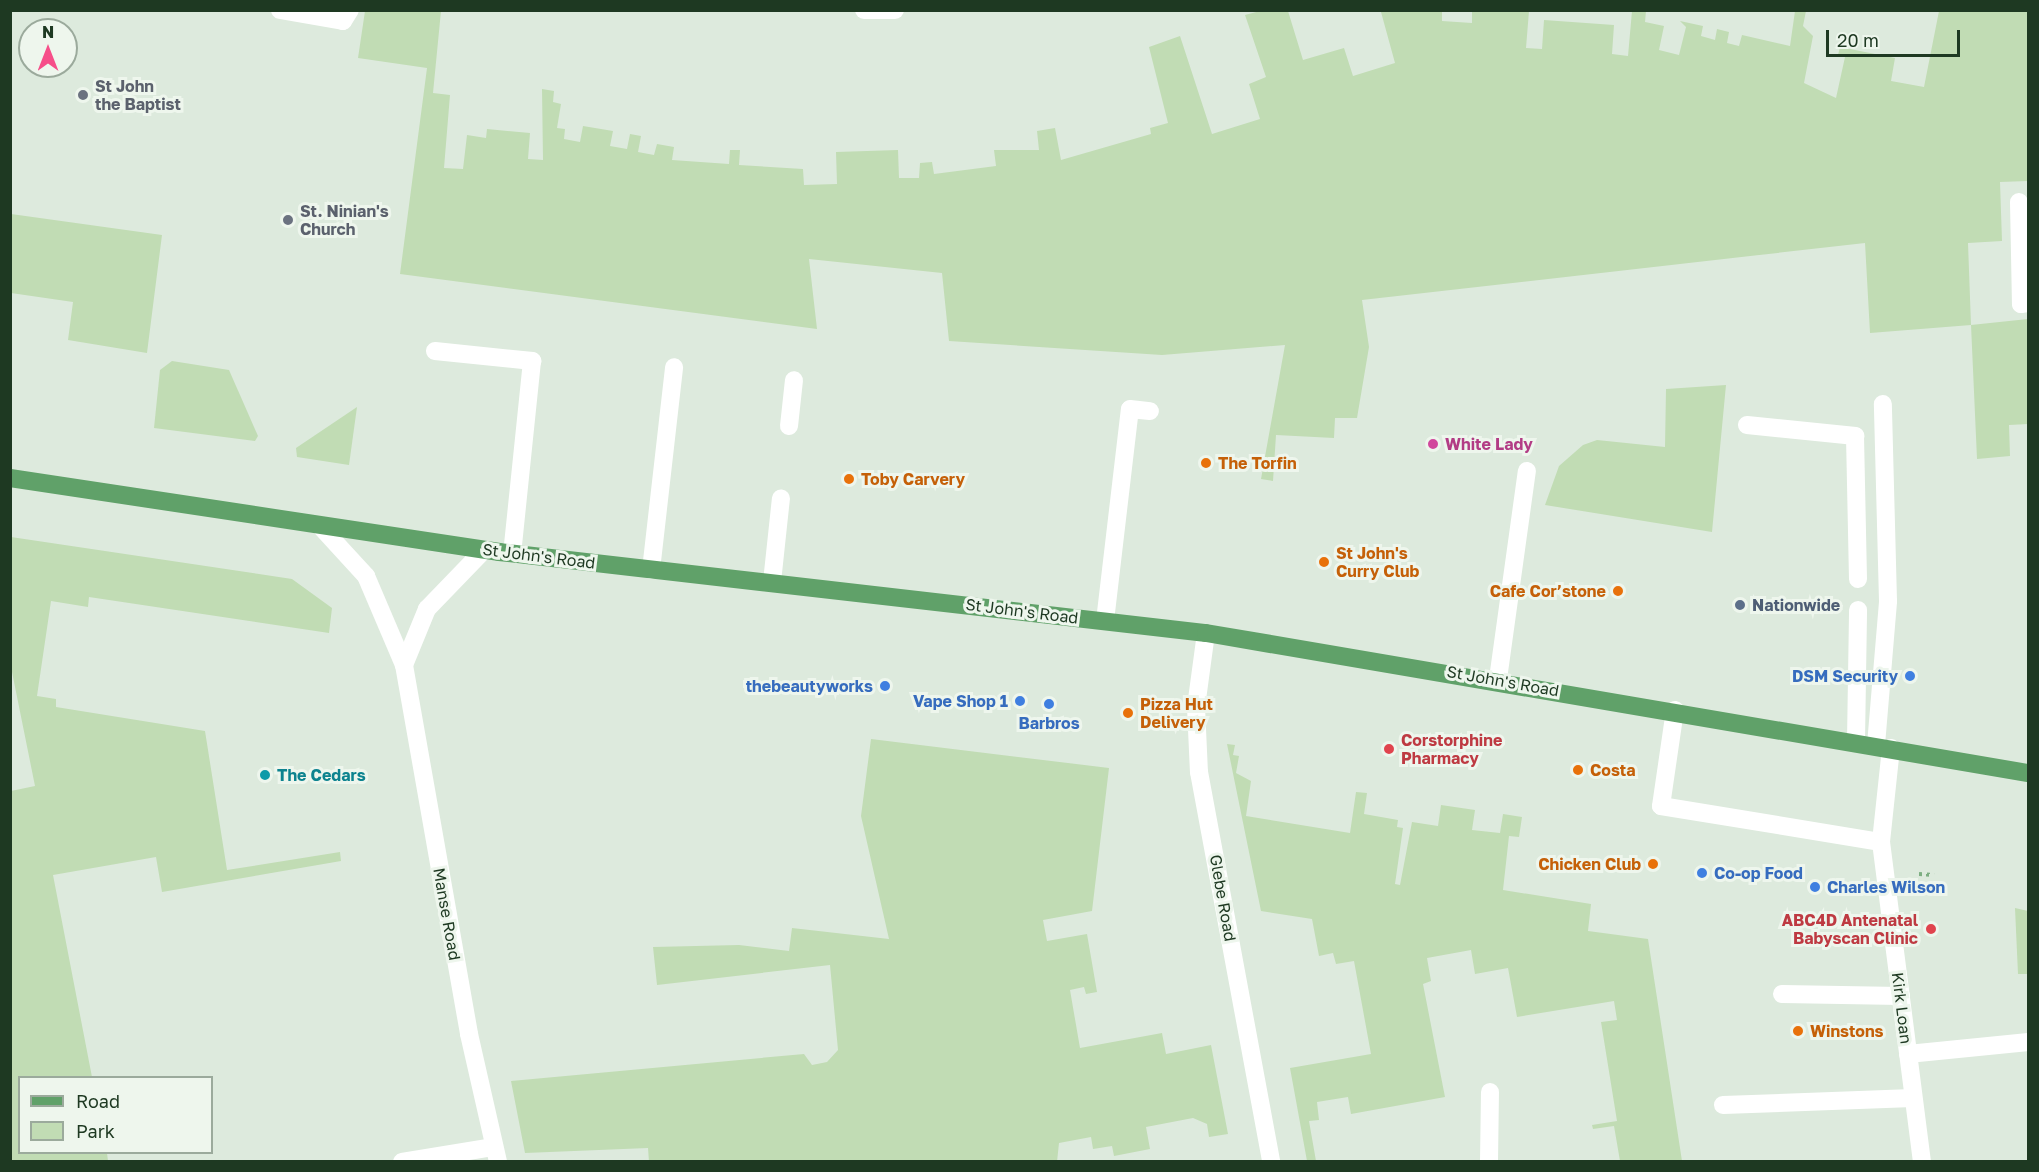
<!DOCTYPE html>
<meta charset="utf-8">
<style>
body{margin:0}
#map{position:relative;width:2039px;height:1172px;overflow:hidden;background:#ddeadd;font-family:"Golos Text",sans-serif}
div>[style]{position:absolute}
.green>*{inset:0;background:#c1dcb4}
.path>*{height:4px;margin-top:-2px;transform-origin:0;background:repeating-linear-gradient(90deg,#7cae81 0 3px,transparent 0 7.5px)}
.service>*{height:18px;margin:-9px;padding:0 9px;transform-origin:9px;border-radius:9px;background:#fff}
.minor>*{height:18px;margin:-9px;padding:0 9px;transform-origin:9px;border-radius:9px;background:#fff}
.primary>*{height:18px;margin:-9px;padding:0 9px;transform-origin:9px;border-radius:9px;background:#60a169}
.dots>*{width:16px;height:16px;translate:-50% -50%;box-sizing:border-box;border:3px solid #eef6ed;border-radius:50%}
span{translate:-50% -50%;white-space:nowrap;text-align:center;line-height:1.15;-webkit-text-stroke:6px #eef6ed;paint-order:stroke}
.worship-label{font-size:16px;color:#5b616d;font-weight:700}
.left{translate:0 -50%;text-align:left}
.hotel-label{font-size:16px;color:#b23c85;font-weight:700}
.food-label{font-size:16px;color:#c56008;font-weight:700}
.right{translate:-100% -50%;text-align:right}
.street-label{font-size:16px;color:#1e3922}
.service-label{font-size:16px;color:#4e5e75;font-weight:700}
.shop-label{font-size:16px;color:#366cbe;font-weight:700}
.health-label{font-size:16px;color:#be3a42;font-weight:700}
.culture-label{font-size:16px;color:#0d838f;font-weight:700}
.frame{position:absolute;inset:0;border:12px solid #1e3922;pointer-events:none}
.legend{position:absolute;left:18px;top:1076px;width:195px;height:78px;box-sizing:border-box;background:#eef6ed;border:2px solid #9baa9c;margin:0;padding:8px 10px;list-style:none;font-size:18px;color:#1e3922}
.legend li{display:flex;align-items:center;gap:12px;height:30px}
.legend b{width:30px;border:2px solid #9baa9c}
.north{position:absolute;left:18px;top:18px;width:60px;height:60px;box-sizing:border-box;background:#eef6ed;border:2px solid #9baa9c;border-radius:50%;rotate:0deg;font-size:16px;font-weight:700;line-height:24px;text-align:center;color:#1e3922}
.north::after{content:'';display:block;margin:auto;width:21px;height:27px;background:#f64e89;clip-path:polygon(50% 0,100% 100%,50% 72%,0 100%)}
.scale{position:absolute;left:1826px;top:30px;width:134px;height:27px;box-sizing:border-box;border:3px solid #1e3922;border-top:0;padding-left:8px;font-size:18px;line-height:21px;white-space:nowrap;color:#1e3922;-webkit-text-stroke:4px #eef6ed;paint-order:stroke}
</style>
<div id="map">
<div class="green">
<i style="clip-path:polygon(365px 11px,441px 11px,433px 93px,450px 95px,444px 168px,463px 169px,467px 135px,486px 138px,487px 129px,530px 133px,528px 159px,543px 160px,542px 89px,554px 91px,553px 102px,561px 104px,557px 128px,565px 129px,564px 139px,580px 142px,583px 126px,613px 131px,610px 146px,627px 149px,630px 134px,641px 136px,638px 152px,654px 155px,657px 144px,674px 147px,672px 160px,729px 164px,730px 150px,740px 150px,739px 165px,803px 169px,804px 185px,837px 184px,836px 152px,898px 150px,899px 178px,919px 178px,920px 163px,932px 162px,934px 174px,996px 166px,994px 150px,1039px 150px,1037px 131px,1055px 128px,1061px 160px,1151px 134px,1150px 128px,1168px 123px,1149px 47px,1180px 36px,1212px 134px,1260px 119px,1249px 84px,1266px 77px,1245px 15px,1260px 11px,1288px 11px,1303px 60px,1344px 48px,1353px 76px,1395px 63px,1381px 12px,1387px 11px,1442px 11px,1442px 21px,1472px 23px,1472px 11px,1529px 11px,1526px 48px,1542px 49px,1544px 20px,1614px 25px,1612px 54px,1628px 56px,1632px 11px,1646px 11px,1645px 22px,1664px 26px,1659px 50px,1679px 55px,1686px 27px,1680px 21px,1703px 26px,1701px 36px,1715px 40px,1717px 29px,1729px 32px,1727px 43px,1739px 46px,1742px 35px,1790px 46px,1795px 11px,1806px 11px,1803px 26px,1813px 36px,1804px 83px,1836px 98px,1845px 57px,1838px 55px,1840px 47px,1895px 58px,1891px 81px,1924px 87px,1939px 11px,2028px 11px,2028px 181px,2000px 182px,2002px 241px,1968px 243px,1971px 325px,2028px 319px,2028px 424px,2009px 425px,2010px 456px,1977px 459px,1971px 325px,1870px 333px,1865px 243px,1362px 300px,1369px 347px,1357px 418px,1335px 418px,1334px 438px,1276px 435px,1273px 481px,1261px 479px,1285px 345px,1162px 355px,949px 341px,942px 273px,809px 259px,817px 329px,400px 274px,427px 68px,358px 58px)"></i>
<i style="clip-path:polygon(11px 214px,162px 235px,147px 353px,68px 340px,73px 302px,11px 293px)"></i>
<i style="clip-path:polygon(172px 361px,229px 370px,258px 436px,255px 441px,154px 428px,160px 370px)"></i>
<i style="clip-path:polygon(1726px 385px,1712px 532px,1545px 505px,1559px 466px,1583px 445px,1597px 440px,1665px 447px,1666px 389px)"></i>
<i style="clip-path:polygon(357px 407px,349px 465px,297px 457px,296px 448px)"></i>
<i style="clip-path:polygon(11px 537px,292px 579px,332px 608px,329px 633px,89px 597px,88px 607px,51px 601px,37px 696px,56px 699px,56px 707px,205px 731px,227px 870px,340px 852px,341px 861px,162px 892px,156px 857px,53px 875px,92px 1077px,20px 1078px,20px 1152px,107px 1153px,108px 1161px,11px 1161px,11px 791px,35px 786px,11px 667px)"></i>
<i style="clip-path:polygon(871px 739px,1109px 768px,1092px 911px,1043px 920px,1047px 941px,1087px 934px,1097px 992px,1086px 994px,1084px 987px,1070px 990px,1080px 1048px,1162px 1033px,1166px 1054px,1211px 1045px,1228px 1134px,1209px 1137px,1207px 1124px,1193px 1118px,1146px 1127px,1150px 1149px,1114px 1156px,1112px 1146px,1093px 1149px,1091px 1137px,1059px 1143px,1057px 1162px,649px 1162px,648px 1148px,525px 1153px,511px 1081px,804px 1054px,812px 1065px,827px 1062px,838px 1050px,830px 965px,657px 985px,653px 947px,739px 945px,789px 951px,792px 928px,889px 939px,861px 816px)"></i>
<i style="clip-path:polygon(1227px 744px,1235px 745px,1233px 755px,1239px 756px,1236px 773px,1251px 781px,1246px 816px,1350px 833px,1356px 792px,1367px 793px,1364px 814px,1398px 820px,1397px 827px,1403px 828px,1395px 884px,1400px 885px,1412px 822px,1438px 826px,1441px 805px,1475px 810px,1472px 830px,1500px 833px,1503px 814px,1522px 817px,1519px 837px,1509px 836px,1503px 890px,1591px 904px,1588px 931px,1648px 939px,1682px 1161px,1620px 1161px,1614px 1126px,1593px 1129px,1592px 1125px,1617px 1121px,1601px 1022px,1617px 1020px,1614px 1001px,1517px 1017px,1508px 968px,1475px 974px,1471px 950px,1427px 958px,1431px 981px,1423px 984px,1445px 1097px,1351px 1114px,1348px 1097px,1317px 1102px,1319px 1120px,1309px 1121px,1316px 1161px,1307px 1161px,1290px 1068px,1371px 1054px,1354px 961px,1336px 964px,1333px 953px,1319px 956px,1312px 919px,1261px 911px)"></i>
<i style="clip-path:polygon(2015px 908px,2028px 911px,2028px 974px,2018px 974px)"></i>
</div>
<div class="path">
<i style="left:1919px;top:874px;width:15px;rotate:4deg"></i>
</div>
<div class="service">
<i style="left:280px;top:10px;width:64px;rotate:9.9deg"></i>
<i style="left:343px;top:21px;width:13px;rotate:-58deg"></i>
<i style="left:2019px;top:202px;width:102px;rotate:88.9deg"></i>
<i style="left:2021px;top:304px;width:7px;rotate:-8deg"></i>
<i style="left:435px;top:351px;width:98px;rotate:5.9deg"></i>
<i style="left:532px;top:361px;width:193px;rotate:95.9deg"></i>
<i style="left:1747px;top:425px;width:109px;rotate:5.8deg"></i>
<i style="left:1855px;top:436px;width:143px;rotate:88.8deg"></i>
<i style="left:789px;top:426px;width:46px;rotate:-83.8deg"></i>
<i style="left:651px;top:570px;width:204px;rotate:-83.5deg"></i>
<i style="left:772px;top:582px;width:84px;rotate:-83.9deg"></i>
<i style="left:1105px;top:621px;width:213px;rotate:-83.3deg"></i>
<i style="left:1130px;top:409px;width:20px;rotate:6deg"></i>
<i style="left:1498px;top:679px;width:210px;rotate:-82.1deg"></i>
<i style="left:1675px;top:710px;width:97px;rotate:98.3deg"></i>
<i style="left:1661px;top:806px;width:223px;rotate:9.3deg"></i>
<i style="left:1856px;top:741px;width:131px;rotate:-89.1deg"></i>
<i style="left:1876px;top:745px;width:144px;rotate:-85.2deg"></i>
<i style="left:1888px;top:601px;width:197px;rotate:-91.5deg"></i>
<i style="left:1782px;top:994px;width:119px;rotate:1deg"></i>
<i style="left:1908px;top:1054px;width:121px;rotate:-5.7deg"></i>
<i style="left:1723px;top:1105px;width:190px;rotate:-2.1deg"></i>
</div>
<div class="minor">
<i style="left:864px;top:10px;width:31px"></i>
<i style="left:321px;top:527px;width:67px;rotate:47.4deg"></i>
<i style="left:366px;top:576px;width:97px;rotate:66.9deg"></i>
<i style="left:404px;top:665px;width:375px;rotate:80deg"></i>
<i style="left:469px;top:1034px;width:131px;rotate:77.2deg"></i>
<i style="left:1206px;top:633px;width:75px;rotate:97.7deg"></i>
<i style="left:1196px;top:707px;width:65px;rotate:87.4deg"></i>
<i style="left:1199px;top:772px;width:397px;rotate:79.5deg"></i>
<i style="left:404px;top:665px;width:61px;rotate:-67.7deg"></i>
<i style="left:427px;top:609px;width:82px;rotate:-46deg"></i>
<i style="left:1891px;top:748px;width:95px;rotate:96.1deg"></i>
<i style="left:1881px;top:842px;width:323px;rotate:82.7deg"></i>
<i style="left:402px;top:1162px;width:93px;rotate:-9.3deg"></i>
<i style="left:1489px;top:1162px;width:70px;rotate:-89.2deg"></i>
</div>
<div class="primary">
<i style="left:10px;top:478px;width:495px;rotate:8.6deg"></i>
<i style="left:499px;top:552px;width:712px;rotate:6.54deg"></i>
<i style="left:1206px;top:633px;width:834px;rotate:9.67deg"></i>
</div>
<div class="dots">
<i style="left:83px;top:95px;background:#6b7280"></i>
<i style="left:288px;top:220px;background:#6b7280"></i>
<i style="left:1433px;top:444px;background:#d1479c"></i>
<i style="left:1206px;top:463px;background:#e8710a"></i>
<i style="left:849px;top:479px;background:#e8710a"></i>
<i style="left:1324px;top:562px;background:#e8710a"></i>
<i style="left:1618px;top:591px;background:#e8710a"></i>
<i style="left:1740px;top:605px;background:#5c6f8a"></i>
<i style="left:1910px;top:676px;background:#3f7fe0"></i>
<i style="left:885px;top:686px;background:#3f7fe0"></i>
<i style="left:1020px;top:701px;background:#3f7fe0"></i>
<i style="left:1049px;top:704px;background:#3f7fe0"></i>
<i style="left:1128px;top:713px;background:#e8710a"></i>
<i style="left:1389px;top:749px;background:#e0444e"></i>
<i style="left:1578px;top:770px;background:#e8710a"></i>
<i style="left:265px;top:775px;background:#0f9aa8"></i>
<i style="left:1653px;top:864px;background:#e8710a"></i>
<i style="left:1702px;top:873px;background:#3f7fe0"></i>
<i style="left:1815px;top:887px;background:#3f7fe0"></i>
<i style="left:1931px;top:929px;background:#e0444e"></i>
<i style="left:1798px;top:1031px;background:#e8710a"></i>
</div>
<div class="worship-label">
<span class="left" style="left:95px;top:95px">St John<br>the Baptist</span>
<span class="left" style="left:300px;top:220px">St. Ninian's<br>Church</span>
</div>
<div class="hotel-label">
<span class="left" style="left:1445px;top:444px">White Lady</span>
</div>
<div class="food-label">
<span class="left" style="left:1218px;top:463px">The Torfin</span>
<span class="left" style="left:861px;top:479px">Toby Carvery</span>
<span class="left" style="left:1336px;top:562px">St John's<br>Curry Club</span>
<span class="right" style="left:1606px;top:591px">Cafe Cor’stone</span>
<span class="left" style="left:1140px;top:713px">Pizza Hut<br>Delivery</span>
<span class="left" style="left:1590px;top:770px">Costa</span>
<span class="right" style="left:1641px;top:864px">Chicken Club</span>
<span class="left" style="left:1810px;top:1031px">Winstons</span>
</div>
<div class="street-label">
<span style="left:539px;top:556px;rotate:7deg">St John's Road</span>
<span style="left:1022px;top:611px;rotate:7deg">St John's Road</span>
<span style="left:1503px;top:681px;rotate:10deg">St John's Road</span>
<span style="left:1223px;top:898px;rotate:80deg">Glebe Road</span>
<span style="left:447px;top:914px;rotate:80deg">Manse Road</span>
<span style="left:1902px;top:1008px;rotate:83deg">Kirk Loan</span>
</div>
<div class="service-label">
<span class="left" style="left:1752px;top:605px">Nationwide</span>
</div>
<div class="shop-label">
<span class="right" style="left:1898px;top:676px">DSM Security</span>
<span class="right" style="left:873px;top:686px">thebeautyworks</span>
<span class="right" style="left:1008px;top:701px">Vape Shop 1</span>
<span style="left:1049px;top:723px">Barbros</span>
<span class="left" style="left:1714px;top:873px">Co-op Food</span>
<span class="left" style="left:1827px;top:887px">Charles Wilson</span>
</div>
<div class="health-label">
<span class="left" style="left:1401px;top:749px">Corstorphine<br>Pharmacy</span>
<span class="right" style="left:1918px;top:929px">ABC4D Antenatal<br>Babyscan Clinic</span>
</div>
<div class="culture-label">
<span class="left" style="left:277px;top:775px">The Cedars</span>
</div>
<div class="frame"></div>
<ul class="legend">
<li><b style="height:8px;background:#60a169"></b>Road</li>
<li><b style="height:16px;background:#c1dcb4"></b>Park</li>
</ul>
<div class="north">N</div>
<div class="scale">20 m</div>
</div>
